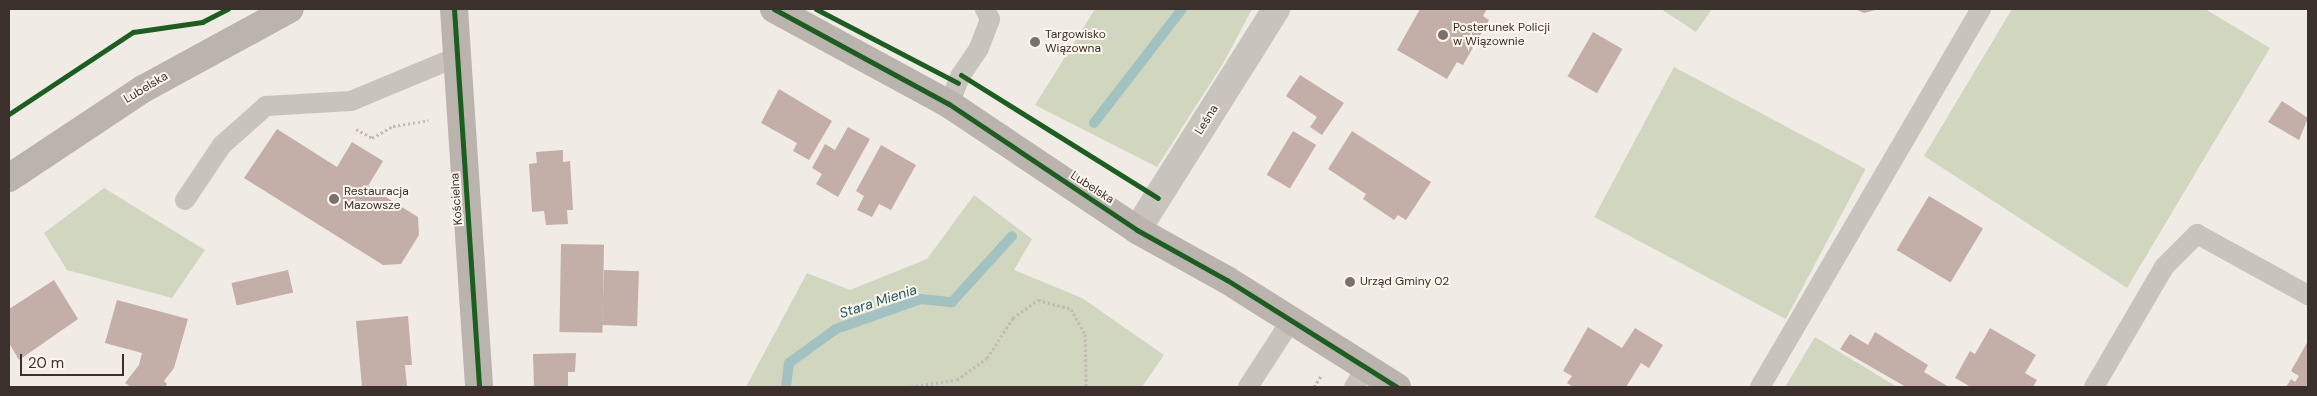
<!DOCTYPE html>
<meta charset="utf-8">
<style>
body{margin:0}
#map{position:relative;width:2317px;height:396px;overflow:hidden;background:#f0ebe5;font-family:"DM Sans",sans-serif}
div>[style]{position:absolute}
.green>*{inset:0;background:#d1d6bf;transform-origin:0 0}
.stream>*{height:10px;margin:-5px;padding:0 5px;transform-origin:5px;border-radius:5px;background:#a1c2c1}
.building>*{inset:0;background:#c3afa7;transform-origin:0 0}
.path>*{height:3px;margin-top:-1.5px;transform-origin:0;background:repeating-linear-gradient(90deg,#c2bbb6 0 2.5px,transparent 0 5px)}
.lane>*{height:20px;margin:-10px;padding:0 10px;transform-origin:10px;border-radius:10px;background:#c9c3be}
.street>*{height:28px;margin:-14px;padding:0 14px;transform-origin:14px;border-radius:14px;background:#c9c3be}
.secondary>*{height:28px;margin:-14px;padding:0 14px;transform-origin:14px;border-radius:14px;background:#bab3ae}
.cycleway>*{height:5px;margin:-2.5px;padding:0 2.5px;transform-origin:2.5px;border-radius:2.5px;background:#1b5e20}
.dots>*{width:14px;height:14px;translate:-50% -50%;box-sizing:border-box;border:2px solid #fbf5ee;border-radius:50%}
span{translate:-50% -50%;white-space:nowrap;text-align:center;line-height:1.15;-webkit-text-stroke:4px #fbf5ee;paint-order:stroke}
.poi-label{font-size:12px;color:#3b302b}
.left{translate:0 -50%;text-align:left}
.street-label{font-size:12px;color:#3b302b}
.water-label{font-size:14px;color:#1f5a5e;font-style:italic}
.frame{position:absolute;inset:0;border:10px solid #3b302b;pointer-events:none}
.scale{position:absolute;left:20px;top:354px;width:104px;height:22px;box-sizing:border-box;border:2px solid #3b302b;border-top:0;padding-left:6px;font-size:15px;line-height:18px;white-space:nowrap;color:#3b302b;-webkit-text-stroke:4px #fbf5ee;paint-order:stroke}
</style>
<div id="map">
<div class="green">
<i style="clip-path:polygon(1095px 9px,1252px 9px,1224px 62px,1157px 167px,1035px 105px)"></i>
<i style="clip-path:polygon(1661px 9px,1712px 9px,1696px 32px)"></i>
<i style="clip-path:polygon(2012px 9px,2205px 9px,2270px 48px,2127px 288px,1924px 156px)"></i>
<i style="left:1674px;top:67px;width:217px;height:170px;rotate:28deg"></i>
<i style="clip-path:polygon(104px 188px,205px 250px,172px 298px,67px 270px,44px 233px)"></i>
<i style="clip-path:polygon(974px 195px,1032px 239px,1014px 270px,1082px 298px,1164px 355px,1142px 387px,746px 387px,807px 273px,850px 290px,927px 259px)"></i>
<i style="clip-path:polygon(1815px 337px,1897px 387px,1785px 387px)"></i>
</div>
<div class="stream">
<i style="left:1094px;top:123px;width:144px;rotate:-52.3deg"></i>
<i style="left:786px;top:387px;width:24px;rotate:-83deg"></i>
<i style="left:789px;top:363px;width:58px;rotate:-35.9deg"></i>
<i style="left:836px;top:329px;width:90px;rotate:-19.4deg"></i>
<i style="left:921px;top:299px;width:31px;rotate:6deg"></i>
<i style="left:952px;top:302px;width:89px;rotate:-47.7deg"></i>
</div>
<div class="building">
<i style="clip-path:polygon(1420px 9px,1487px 9px,1483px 16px,1489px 20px,1463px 65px,1457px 62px,1447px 79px,1397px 50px)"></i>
<i style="clip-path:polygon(1855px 9px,1879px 9px,1864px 13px)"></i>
<i style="left:1593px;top:32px;width:34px;height:51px;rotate:30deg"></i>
<i style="clip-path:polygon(1300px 75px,1344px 103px,1322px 135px,1310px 127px,1317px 117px,1286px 96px)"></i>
<i style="clip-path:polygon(779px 89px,832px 121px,809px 160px,793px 151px,797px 143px,761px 123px)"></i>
<i style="clip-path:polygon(2282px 101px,2308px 118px,2299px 140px,2268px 122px)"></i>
<i style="clip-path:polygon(848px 127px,870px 139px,838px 197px,816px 184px,822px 174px,812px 168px,825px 144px,835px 150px)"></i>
<i style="clip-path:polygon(277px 129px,337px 167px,352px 142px,383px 161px,368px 186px,418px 217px,419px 235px,401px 264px,383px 265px,244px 178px)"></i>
<i style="left:1293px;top:131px;width:27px;height:51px;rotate:31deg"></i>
<i style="clip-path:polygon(1352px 131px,1431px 182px,1406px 220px,1398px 215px,1394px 220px,1363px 199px,1366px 194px,1328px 169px)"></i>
<i style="clip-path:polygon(881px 145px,916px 165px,891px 210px,879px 204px,872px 217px,857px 210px,864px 196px,856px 191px)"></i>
<i style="clip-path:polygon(563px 150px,563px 162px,570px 161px,573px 210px,567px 210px,568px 224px,546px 225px,544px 211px,532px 212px,529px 164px,537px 163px,536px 152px)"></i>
<i style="left:1929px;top:196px;width:63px;height:63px;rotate:31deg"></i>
<i style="left:561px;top:244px;width:43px;height:88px;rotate:1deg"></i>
<i style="left:288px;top:270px;width:23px;height:58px;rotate:77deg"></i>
<i style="left:604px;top:270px;width:35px;height:55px;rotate:2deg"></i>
<i style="clip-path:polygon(54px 280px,78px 319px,19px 360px,9px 343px,9px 309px)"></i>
<i style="clip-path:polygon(117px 300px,188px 319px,174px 368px,164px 381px,167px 384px,165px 387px,131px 387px,125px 383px,139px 365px,142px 353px,105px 343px)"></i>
<i style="clip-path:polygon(408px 316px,412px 365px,405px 365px,407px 387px,362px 387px,356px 321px)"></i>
<i style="clip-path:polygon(1588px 327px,1622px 348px,1635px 328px,1663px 345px,1649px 368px,1641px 363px,1626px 387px,1573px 387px,1567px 383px,1572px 376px,1563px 371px)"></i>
<i style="clip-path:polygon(1990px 328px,2036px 355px,2025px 373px,2037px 380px,2033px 387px,1971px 387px,1955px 378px,1970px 351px,1975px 354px)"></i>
<i style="clip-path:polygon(1875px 332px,1928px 365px,1924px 372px,1949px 387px,1906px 387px,1840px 349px,1850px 334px,1868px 345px)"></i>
<i style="clip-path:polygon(2308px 341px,2308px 387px,2286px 387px,2291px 379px,2295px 382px,2299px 376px,2291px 371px)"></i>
<i style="clip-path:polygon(576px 353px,575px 372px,568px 372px,568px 387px,534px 387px,533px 354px)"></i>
</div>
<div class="path">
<i style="left:356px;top:129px;width:18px;rotate:29deg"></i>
<i style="left:372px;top:138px;width:24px;rotate:-30deg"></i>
<i style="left:393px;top:126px;width:36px;rotate:-9deg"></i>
<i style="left:906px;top:387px;width:51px;rotate:-7.8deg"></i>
<i style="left:957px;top:380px;width:37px;rotate:-36deg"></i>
<i style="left:987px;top:358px;width:48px;rotate:-57deg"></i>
<i style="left:1013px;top:318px;width:31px;rotate:-36deg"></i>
<i style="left:1038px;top:300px;width:34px;rotate:15deg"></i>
<i style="left:1071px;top:309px;width:29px;rotate:61deg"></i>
<i style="left:1085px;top:334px;width:53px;rotate:88.9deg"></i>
<i style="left:1314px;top:387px;width:13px;rotate:-58deg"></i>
</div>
<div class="lane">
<i style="left:949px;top:104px;width:31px;rotate:-68deg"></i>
<i style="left:961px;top:75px;width:32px;rotate:-56deg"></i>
<i style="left:979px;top:48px;width:31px;rotate:-69deg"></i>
<i style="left:990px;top:19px;width:11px;rotate:-117deg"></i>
<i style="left:185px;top:200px;width:66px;rotate:-56.1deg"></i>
<i style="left:222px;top:145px;width:59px;rotate:-41.6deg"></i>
<i style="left:266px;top:106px;width:85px;rotate:-3.4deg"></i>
<i style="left:351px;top:101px;width:117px;rotate:-22.6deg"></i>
<i style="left:1248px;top:387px;width:77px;rotate:-57.1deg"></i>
<i style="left:1354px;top:387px;width:22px;rotate:-58deg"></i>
<i style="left:1760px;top:387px;width:438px;rotate:-59.7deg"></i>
<i style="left:2094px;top:387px;width:139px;rotate:-59.7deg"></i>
<i style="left:2164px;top:267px;width:47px;rotate:-45deg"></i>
<i style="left:2197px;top:234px;width:127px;rotate:28.8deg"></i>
</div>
<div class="street">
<i style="left:1137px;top:230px;width:261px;rotate:-57.8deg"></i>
</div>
<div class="secondary">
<i style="left:454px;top:9px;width:379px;rotate:86.2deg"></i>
<i style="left:774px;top:9px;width:199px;rotate:28.5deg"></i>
<i style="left:949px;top:104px;width:226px;rotate:33.8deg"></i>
<i style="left:1137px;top:230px;width:103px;rotate:29.1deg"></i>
<i style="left:1227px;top:280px;width:201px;rotate:32.2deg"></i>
<i style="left:9px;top:178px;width:161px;rotate:-33.6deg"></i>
<i style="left:143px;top:89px;width:167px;rotate:-28.6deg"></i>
</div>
<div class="cycleway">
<i style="left:454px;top:9px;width:379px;rotate:86.2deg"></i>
<i style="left:774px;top:9px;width:199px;rotate:28.5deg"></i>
<i style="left:949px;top:104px;width:226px;rotate:33.8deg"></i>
<i style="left:1137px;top:230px;width:103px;rotate:29.1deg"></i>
<i style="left:1227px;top:280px;width:201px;rotate:32.2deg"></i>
<i style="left:816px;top:9px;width:160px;rotate:27.5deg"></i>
<i style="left:961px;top:75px;width:232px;rotate:32deg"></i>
<i style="left:9px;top:114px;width:149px;rotate:-33.5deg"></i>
<i style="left:133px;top:32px;width:70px;rotate:-8.2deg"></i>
<i style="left:202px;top:22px;width:29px;rotate:-27deg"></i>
</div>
<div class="dots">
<i style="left:1443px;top:35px;background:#7a716c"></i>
<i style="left:1035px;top:42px;background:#7a716c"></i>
<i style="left:334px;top:199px;background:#7a716c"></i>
<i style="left:1350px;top:282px;background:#7a716c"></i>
</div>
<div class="poi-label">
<span class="left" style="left:1453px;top:35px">Posterunek Policji<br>w Wiązownie</span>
<span class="left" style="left:1045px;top:42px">Targowisko<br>Wiązowna</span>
<span class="left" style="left:344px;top:199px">Restauracja<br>Mazowsze</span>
<span class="left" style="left:1360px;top:282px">Urząd Gminy 02</span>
</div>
<div class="street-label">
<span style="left:146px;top:88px;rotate:-31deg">Lubelska</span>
<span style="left:1207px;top:120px;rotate:-58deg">Leśna</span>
<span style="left:1092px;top:188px;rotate:33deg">Lubelska</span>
<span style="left:457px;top:199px;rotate:-94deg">Kościelna</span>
</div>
<div class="water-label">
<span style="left:878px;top:301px;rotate:-18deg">Stara Mienia</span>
</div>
<div class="frame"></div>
<div class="scale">20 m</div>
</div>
